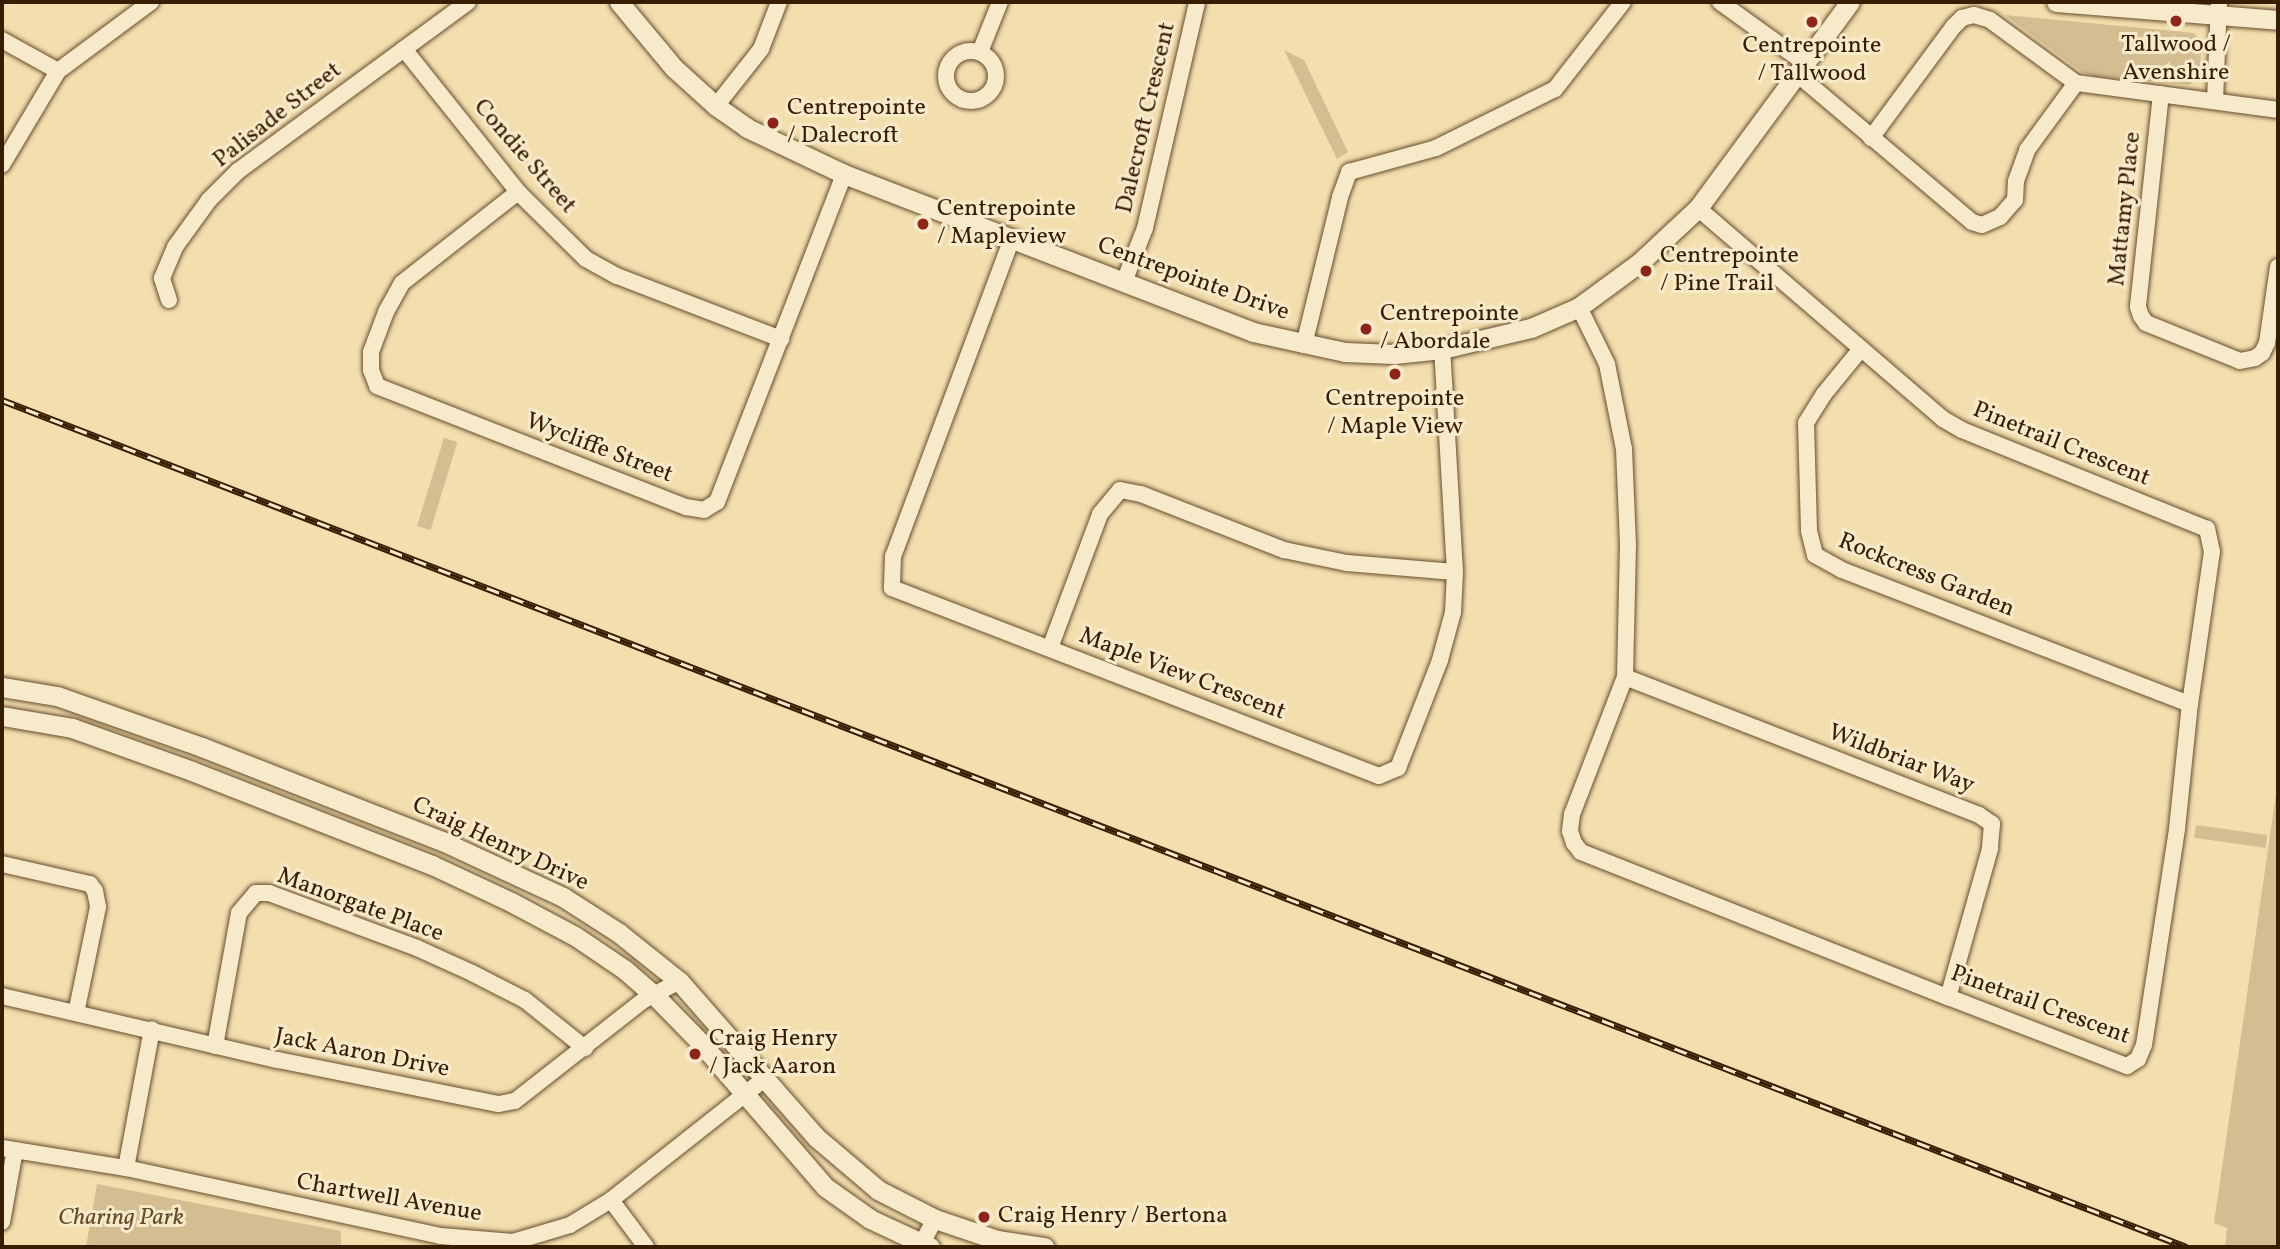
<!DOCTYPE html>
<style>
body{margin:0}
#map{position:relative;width:2280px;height:1249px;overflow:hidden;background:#f3deae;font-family:Vollkorn,serif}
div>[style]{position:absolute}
.green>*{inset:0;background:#d3bd91;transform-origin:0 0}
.roads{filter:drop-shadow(0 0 2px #664d2c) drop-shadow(0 0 2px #664d2c)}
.minor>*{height:16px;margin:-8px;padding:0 8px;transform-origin:8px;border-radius:8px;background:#f7eaca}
.minor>.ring{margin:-8px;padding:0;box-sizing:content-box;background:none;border:16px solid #f7eaca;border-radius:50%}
.tertiary>*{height:19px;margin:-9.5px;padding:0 9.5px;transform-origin:9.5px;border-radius:9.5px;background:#f7eaca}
.rail>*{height:7px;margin-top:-3.5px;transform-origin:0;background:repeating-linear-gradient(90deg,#f7eaca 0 13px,#371d01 0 26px);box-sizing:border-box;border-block:2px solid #371d01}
.dots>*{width:19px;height:19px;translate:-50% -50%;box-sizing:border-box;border:4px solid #f7eaca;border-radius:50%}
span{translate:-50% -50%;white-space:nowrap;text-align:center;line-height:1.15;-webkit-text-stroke:6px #f7eaca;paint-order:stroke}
.poi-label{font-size:24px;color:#371d01}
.left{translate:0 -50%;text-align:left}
.street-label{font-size:24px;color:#371d01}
.park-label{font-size:24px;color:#664d2c;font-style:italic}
.frame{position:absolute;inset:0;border:4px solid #371d01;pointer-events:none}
</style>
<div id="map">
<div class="green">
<i style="clip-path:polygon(2005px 15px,2194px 33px,2202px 42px,2199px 77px,2189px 85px,2094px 76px,2082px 72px)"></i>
<i style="clip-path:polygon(1284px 50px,1304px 60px,1348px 152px,1337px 159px)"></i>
<i style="left:444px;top:438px;width:14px;height:92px;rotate:17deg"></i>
<i style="clip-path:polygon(2278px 780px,2278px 1247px,2225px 1247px,2227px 1228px,2214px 1223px)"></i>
<i style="left:2196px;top:825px;width:72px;height:13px;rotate:8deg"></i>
<i style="clip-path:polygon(97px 1184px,341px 1231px,341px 1247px,86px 1247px)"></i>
</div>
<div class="roads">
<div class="minor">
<i style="left:1720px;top:2px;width:105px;rotate:35.7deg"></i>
<i style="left:2px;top:40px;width:64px;rotate:29deg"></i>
<i style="left:404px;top:49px;width:183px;rotate:51.4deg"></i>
<i style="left:518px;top:192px;width:95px;rotate:44.6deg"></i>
<i style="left:586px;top:259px;width:35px;rotate:29deg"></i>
<i style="left:617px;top:276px;width:176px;rotate:21deg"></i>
<i class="ring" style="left:946px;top:51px;width:34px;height:34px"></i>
<i style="left:980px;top:52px;width:54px;rotate:-68.2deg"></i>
<i style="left:1797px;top:74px;width:229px;rotate:40.2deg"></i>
<i style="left:1972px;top:222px;width:10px;rotate:17deg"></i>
<i style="left:1982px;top:225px;width:20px;rotate:-24deg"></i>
<i style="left:2000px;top:217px;width:23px;rotate:-49deg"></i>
<i style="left:2015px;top:200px;width:19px;rotate:-87deg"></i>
<i style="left:2016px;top:181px;width:33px;rotate:-70deg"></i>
<i style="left:2027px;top:150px;width:83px;rotate:-53.8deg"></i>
<i style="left:2161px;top:94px;width:214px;rotate:96.2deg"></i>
<i style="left:2138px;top:307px;width:9px;rotate:72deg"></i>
<i style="left:2141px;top:316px;width:9px;rotate:54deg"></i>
<i style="left:2146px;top:323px;width:101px;rotate:22deg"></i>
<i style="left:2240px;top:361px;width:15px;rotate:-11deg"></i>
<i style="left:2255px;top:358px;width:9px;rotate:-36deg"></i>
<i style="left:2262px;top:353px;width:11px;rotate:-63deg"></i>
<i style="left:2267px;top:343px;width:77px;rotate:-81.8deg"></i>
<i style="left:2215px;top:101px;width:99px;rotate:-87.7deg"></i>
<i style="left:716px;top:106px;width:73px;rotate:-51.7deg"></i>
<i style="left:761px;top:49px;width:50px;rotate:-69deg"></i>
<i style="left:1871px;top:138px;width:138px;rotate:-53.5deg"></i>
<i style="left:1953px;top:27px;width:13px;rotate:-45deg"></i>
<i style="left:1962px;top:18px;width:12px;rotate:-14deg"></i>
<i style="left:1974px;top:15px;width:17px;rotate:17deg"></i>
<i style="left:1990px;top:20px;width:107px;rotate:36.2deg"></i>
<i style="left:2076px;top:83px;width:204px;rotate:7.6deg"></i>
<i style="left:2px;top:165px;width:109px;rotate:-59.2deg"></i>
<i style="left:58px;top:71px;width:116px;rotate:-36.6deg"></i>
<i style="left:518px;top:192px;width:147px;rotate:141.9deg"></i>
<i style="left:402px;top:283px;width:33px;rotate:119deg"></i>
<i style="left:386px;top:312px;width:43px;rotate:110.6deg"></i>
<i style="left:371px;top:352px;width:18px;rotate:90deg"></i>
<i style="left:371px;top:370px;width:17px;rotate:69deg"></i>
<i style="left:377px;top:386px;width:332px;rotate:21.4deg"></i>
<i style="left:686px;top:507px;width:18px;rotate:9deg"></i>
<i style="left:704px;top:510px;width:15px;rotate:-32deg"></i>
<i style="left:717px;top:502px;width:352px;rotate:-68.8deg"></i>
<i style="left:1011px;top:241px;width:336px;rotate:110.5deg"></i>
<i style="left:893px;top:556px;width:32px;rotate:92deg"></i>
<i style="left:892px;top:588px;width:522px;rotate:21.11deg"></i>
<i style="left:1379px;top:776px;width:21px;rotate:-23deg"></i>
<i style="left:1398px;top:768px;width:116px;rotate:-68.7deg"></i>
<i style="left:1440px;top:660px;width:50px;rotate:-74.8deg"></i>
<i style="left:1453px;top:612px;width:40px;rotate:-87.1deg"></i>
<i style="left:1455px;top:572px;width:223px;rotate:-93.3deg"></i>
<i style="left:1124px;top:282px;width:58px;rotate:-68.7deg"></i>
<i style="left:1145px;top:228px;width:232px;rotate:-77deg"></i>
<i style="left:169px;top:300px;width:23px;rotate:-108deg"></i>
<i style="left:162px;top:278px;width:34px;rotate:-67deg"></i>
<i style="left:175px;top:247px;width:58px;rotate:-54.1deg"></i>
<i style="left:209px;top:200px;width:41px;rotate:-45deg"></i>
<i style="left:238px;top:171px;width:285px;rotate:-36.3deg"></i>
<i style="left:1579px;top:307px;width:64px;rotate:63.8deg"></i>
<i style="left:1607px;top:364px;width:87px;rotate:78.7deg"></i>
<i style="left:1624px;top:449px;width:96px;rotate:87.6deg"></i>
<i style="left:1628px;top:545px;width:132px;rotate:91.3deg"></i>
<i style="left:1625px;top:677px;width:147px;rotate:111.1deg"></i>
<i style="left:1572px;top:814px;width:17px;rotate:97deg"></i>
<i style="left:1570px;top:831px;width:13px;rotate:72deg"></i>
<i style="left:1574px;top:843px;width:11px;rotate:52deg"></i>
<i style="left:1581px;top:852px;width:395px;rotate:21.6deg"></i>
<i style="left:1948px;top:997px;width:192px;rotate:21.1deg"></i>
<i style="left:2127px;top:1066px;width:13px;rotate:-32deg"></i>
<i style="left:2138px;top:1059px;width:15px;rotate:-67deg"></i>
<i style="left:2144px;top:1045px;width:219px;rotate:-81.3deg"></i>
<i style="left:2177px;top:829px;width:126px;rotate:-84.1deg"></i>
<i style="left:2190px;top:704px;width:154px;rotate:-81.8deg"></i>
<i style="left:2212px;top:552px;width:24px;rotate:-102deg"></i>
<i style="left:2207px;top:529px;width:264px;rotate:-158deg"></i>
<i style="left:1962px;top:430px;width:22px;rotate:-150deg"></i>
<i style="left:1943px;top:419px;width:323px;rotate:-139.3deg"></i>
<i style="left:1304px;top:345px;width:152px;rotate:-76.3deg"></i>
<i style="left:1340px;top:197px;width:27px;rotate:-70deg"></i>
<i style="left:1349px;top:172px;width:90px;rotate:-15.4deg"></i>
<i style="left:1436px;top:148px;width:133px;rotate:-26.4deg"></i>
<i style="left:1555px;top:89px;width:110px;rotate:-52deg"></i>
<i style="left:1860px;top:350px;width:57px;rotate:129.3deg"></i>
<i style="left:1824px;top:394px;width:34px;rotate:122deg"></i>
<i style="left:1806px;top:423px;width:108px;rotate:88.4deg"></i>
<i style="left:1809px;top:531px;width:25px;rotate:76deg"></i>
<i style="left:1815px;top:555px;width:31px;rotate:29deg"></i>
<i style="left:1842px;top:570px;width:373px;rotate:21.1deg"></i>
<i style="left:1050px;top:648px;width:143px;rotate:-69.5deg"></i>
<i style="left:1100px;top:514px;width:31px;rotate:-50deg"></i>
<i style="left:1120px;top:490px;width:21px;rotate:11deg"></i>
<i style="left:1141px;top:494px;width:154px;rotate:21.4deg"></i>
<i style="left:1284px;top:550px;width:64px;rotate:11.7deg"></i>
<i style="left:1347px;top:563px;width:108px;rotate:4.8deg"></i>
<i style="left:1625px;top:677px;width:380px;rotate:21.3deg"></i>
<i style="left:1979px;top:815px;width:16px;rotate:35deg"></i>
<i style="left:1992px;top:824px;width:25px;rotate:95deg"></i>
<i style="left:1990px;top:849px;width:154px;rotate:105.8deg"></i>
<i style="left:2px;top:864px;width:90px;rotate:12.8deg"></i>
<i style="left:90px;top:884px;width:9px;rotate:54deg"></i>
<i style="left:95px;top:891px;width:16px;rotate:79deg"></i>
<i style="left:98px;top:907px;width:108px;rotate:101.7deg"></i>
<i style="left:2px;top:996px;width:283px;rotate:13.1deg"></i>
<i style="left:278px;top:1060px;width:225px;rotate:11.3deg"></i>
<i style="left:499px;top:1104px;width:16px;rotate:-11deg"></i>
<i style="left:515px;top:1101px;width:164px;rotate:-38.1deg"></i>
<i style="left:644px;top:1000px;width:40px;rotate:-28deg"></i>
<i style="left:215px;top:1046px;width:135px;rotate:-79.8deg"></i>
<i style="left:239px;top:913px;width:26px;rotate:-50deg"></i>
<i style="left:256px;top:893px;width:13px"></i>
<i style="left:269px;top:893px;width:158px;rotate:20.4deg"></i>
<i style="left:417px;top:948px;width:60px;rotate:24.4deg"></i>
<i style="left:472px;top:973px;width:59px;rotate:27deg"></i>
<i style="left:525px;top:1000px;width:77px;rotate:38.7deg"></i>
<i style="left:2px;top:1148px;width:126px;rotate:9.2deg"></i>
<i style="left:126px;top:1168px;width:322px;rotate:12.2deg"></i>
<i style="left:441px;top:1236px;width:72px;rotate:4.8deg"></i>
<i style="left:513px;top:1242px;width:59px;rotate:-16.6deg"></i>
<i style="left:570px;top:1225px;width:48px;rotate:-31.4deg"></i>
<i style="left:611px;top:1200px;width:195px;rotate:-38.3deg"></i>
<i style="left:126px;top:1168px;width:141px;rotate:-79.4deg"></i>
<i style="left:611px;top:1200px;width:59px;rotate:53.3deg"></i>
<i style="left:2px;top:1222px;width:73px;rotate:-79.8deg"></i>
<i style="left:920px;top:1247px;width:32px;rotate:-62deg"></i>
</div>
<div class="tertiary">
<i style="left:619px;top:2px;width:86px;rotate:50.2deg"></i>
<i style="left:674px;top:68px;width:57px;rotate:42.1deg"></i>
<i style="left:716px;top:106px;width:38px;rotate:35deg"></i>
<i style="left:747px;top:128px;width:107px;rotate:25.4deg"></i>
<i style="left:844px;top:174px;width:438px;rotate:21.1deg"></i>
<i style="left:1253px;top:332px;width:94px;rotate:12.3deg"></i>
<i style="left:1345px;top:352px;width:49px;rotate:2.3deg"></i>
<i style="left:1394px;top:354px;width:48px;rotate:-5.9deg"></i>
<i style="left:1442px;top:349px;width:91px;rotate:-13.3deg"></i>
<i style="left:1531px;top:328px;width:52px;rotate:-23.6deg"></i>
<i style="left:1579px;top:307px;width:74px;rotate:-36.3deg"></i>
<i style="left:1639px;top:263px;width:81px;rotate:-43deg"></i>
<i style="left:1698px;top:208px;width:256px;rotate:-53.6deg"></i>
<i style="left:2056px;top:2px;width:223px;rotate:4.6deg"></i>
<i style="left:2px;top:687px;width:56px;rotate:9.3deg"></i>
<i style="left:57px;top:696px;width:154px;rotate:19.4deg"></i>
<i style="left:202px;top:747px;width:258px;rotate:21.4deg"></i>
<i style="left:442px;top:841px;width:133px;rotate:24.8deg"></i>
<i style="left:563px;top:897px;width:67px;rotate:32.7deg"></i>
<i style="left:619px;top:933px;width:77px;rotate:38.7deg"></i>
<i style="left:679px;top:981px;width:209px;rotate:48.7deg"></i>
<i style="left:817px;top:1138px;width:80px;rotate:40.4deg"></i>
<i style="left:878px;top:1190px;width:64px;rotate:27deg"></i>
<i style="left:935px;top:1219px;width:65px;rotate:18.7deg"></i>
<i style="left:997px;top:1240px;width:48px;rotate:8.5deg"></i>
<i style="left:2px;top:716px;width:71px;rotate:9.7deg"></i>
<i style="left:72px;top:728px;width:127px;rotate:19.7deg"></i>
<i style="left:192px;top:771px;width:258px;rotate:21.4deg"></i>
<i style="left:432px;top:865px;width:87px;rotate:25.1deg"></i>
<i style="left:511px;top:902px;width:72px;rotate:28deg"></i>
<i style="left:575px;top:936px;width:60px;rotate:34.2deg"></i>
<i style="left:625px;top:970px;width:37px;rotate:41deg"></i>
<i style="left:653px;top:994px;width:67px;rotate:45.6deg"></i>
<i style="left:700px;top:1042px;width:191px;rotate:49.2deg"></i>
<i style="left:825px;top:1187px;width:55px;rotate:35.4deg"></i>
<i style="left:870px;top:1219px;width:66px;rotate:25deg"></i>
</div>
</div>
<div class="rail">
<i style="left:2px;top:400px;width:2343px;rotate:21.19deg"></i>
</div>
<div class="dots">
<i style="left:2176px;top:21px;background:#8f2418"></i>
<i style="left:1812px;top:22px;background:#8f2418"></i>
<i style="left:773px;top:123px;background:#8f2418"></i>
<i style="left:923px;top:224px;background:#8f2418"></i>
<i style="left:1646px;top:271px;background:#8f2418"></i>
<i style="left:1366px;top:329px;background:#8f2418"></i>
<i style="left:1395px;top:374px;background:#8f2418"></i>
<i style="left:695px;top:1054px;background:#8f2418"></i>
<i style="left:984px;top:1217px;background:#8f2418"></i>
</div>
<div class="poi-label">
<span style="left:2176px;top:60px">Tallwood /<br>Avenshire</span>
<span style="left:1812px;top:61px">Centrepointe<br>/ Tallwood</span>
<span class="left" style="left:787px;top:123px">Centrepointe<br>/ Dalecroft</span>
<span class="left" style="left:937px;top:224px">Centrepointe<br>/ Mapleview</span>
<span class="left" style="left:1660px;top:271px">Centrepointe<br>/ Pine Trail</span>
<span class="left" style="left:1380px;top:329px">Centrepointe<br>/ Abordale</span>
<span style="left:1395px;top:414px">Centrepointe<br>/ Maple View</span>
<span class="left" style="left:709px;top:1054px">Craig Henry<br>/ Jack Aaron</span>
<span class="left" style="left:998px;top:1217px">Craig Henry / Bertona</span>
</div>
<div class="street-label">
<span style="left:278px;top:116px;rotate:-38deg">Palisade Street</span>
<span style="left:1147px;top:118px;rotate:-77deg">Dalecroft Crescent</span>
<span style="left:524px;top:157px;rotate:49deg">Condie Street</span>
<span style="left:2126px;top:209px;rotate:-84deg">Mattamy Place</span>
<span style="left:1193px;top:280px;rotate:20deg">Centrepointe Drive</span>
<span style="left:2061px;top:445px;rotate:22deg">Pinetrail Crescent</span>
<span style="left:599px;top:449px;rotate:21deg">Wycliffe Street</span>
<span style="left:1926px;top:576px;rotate:22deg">Rockcress Garden</span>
<span style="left:1182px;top:675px;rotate:21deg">Maple View Crescent</span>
<span style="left:1901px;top:760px;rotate:21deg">Wildbriar Way</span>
<span style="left:500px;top:845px;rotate:25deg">Craig Henry Drive</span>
<span style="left:360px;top:906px;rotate:20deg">Manorgate Place</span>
<span style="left:2040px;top:1006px;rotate:20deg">Pinetrail Crescent</span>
<span style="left:362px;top:1054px;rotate:11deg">Jack Aaron Drive</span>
<span style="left:389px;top:1199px;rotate:10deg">Chartwell Avenue</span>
</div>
<div class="park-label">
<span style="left:121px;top:1219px">Charing Park</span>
</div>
<div class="frame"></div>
</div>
